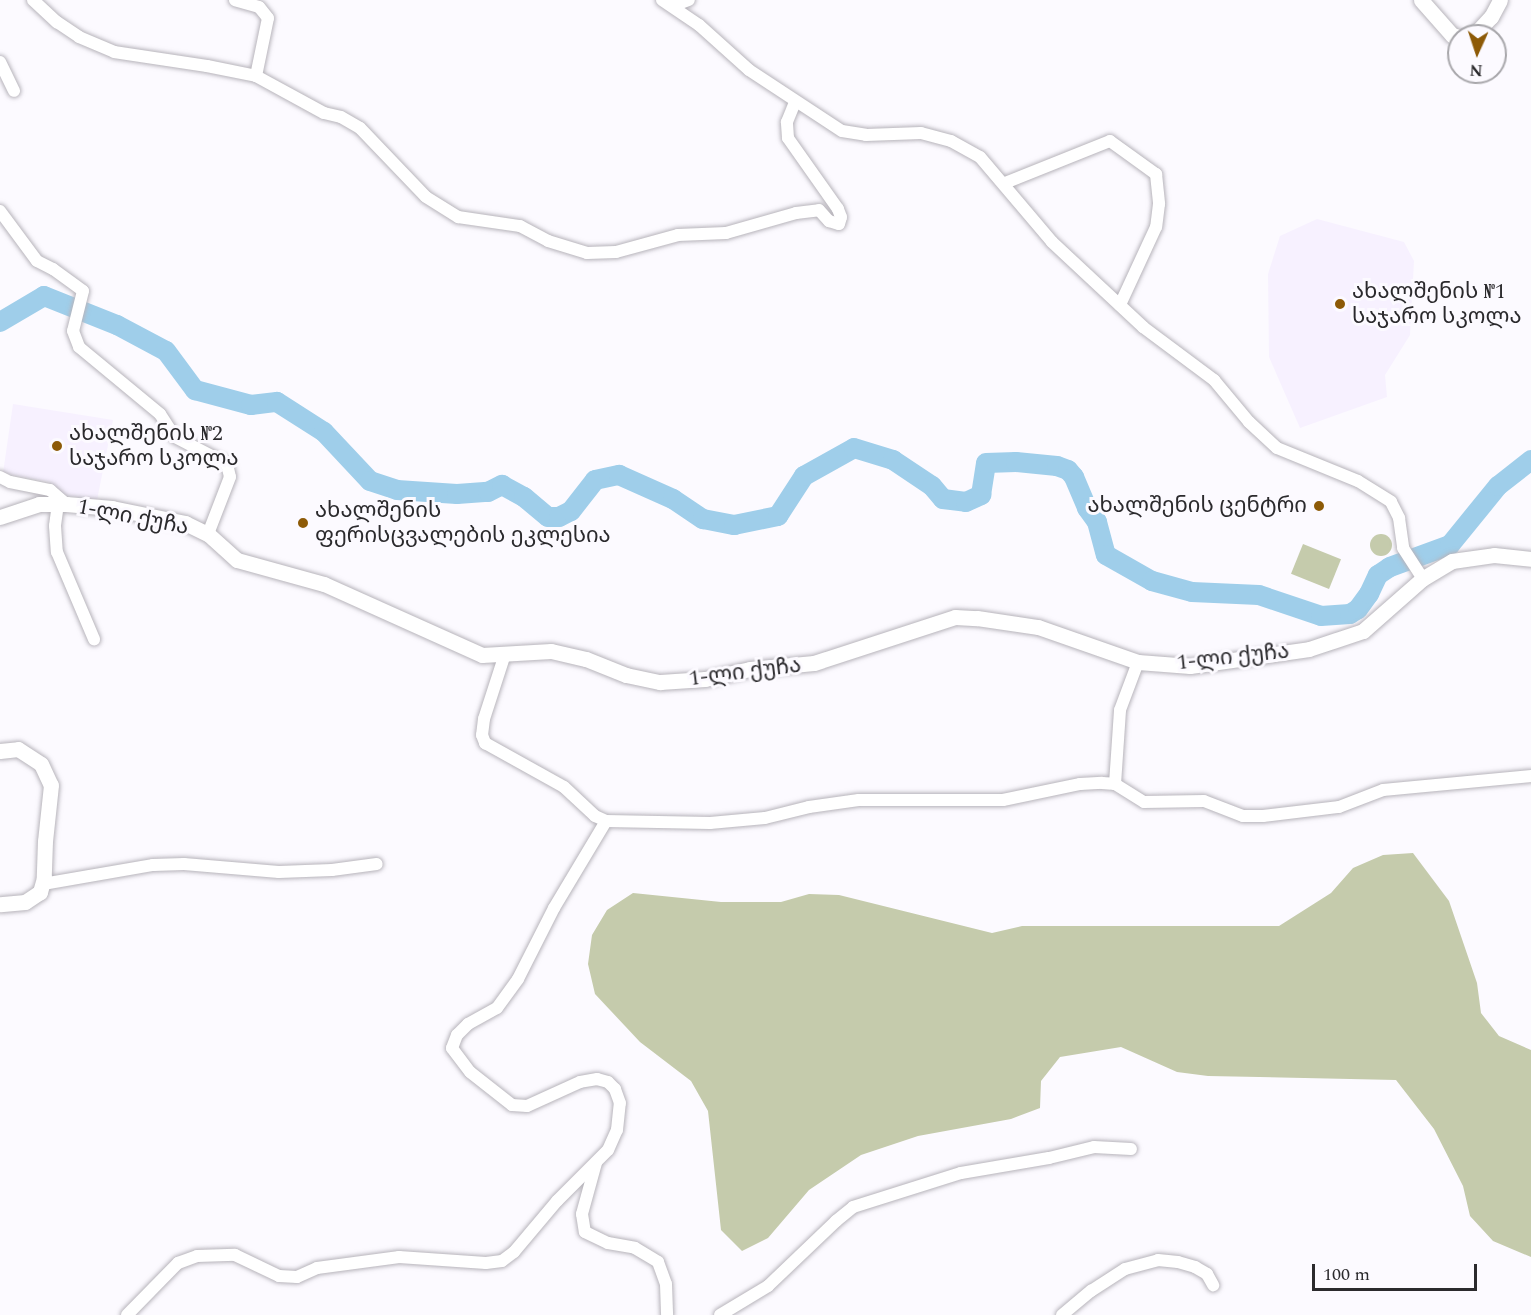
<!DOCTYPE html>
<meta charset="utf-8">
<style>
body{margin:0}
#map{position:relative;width:1531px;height:1315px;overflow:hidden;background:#fcfaff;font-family:Spectral,"Noto Sans Georgian",serif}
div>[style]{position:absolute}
.built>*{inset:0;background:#f7f1ff}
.green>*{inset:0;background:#c5cbac;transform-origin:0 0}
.round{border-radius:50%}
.river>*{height:20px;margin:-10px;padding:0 10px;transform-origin:10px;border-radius:10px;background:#9fceea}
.roads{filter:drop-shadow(0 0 2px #b7b4bb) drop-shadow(0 0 2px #b7b4bb)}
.minor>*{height:12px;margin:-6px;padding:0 6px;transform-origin:6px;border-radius:6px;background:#fff}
.tertiary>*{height:15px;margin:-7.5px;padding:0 7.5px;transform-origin:7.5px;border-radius:7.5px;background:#fff}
.dots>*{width:16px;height:16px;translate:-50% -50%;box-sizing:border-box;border:3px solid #fcfaff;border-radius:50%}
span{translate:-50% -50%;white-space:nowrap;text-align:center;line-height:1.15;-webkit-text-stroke:6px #fcfaff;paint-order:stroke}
.poi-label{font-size:22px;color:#2b2a2d}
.left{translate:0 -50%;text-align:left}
.right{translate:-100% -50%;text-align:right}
.street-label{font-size:22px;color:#2b2a2d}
.north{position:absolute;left:1447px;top:24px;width:60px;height:60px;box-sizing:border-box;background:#fcfaff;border:2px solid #a8a7ab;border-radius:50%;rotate:183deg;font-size:16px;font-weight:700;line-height:24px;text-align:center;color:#2b2a2d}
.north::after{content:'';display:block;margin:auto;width:21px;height:27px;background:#8d5a07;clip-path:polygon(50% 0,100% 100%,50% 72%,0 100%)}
.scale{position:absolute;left:1312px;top:1264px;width:165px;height:27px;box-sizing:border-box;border:3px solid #2b2a2d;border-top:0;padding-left:8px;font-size:18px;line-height:21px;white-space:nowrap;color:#2b2a2d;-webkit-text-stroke:4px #fcfaff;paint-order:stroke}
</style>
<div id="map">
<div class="built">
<i style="clip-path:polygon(1317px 219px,1404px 242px,1414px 261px,1410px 335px,1385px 375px,1387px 397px,1300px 428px,1269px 357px,1268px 274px,1280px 236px)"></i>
<i style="clip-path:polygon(13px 404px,113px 420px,97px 500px,63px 495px,49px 482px,3px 473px)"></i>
</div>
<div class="green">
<i class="round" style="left:1370px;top:534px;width:22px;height:22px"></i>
<i style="left:1303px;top:544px;width:41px;height:32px;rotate:22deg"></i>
<i style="clip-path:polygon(1413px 853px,1449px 901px,1477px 983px,1481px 1013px,1499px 1036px,1531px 1050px,1531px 1257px,1493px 1241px,1470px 1216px,1463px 1186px,1434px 1129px,1396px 1080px,1208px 1076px,1177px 1072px,1121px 1047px,1060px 1057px,1041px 1081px,1040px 1108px,1011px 1119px,918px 1136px,861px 1155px,809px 1190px,768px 1238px,742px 1251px,721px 1230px,708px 1111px,691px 1081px,640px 1042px,595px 994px,588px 964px,592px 935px,607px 910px,633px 893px,721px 902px,781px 902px,809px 894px,839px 895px,992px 933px,1022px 926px,1279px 926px,1331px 893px,1353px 868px,1383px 855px)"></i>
</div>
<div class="river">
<i style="left:0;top:322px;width:51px;rotate:-30.6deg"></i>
<i style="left:44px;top:296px;width:79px;rotate:21.7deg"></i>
<i style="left:117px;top:325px;width:55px;rotate:28deg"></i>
<i style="left:166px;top:351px;width:49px;rotate:53.4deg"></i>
<i style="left:195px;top:390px;width:58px;rotate:15deg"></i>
<i style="left:251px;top:405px;width:26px;rotate:-7deg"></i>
<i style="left:277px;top:402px;width:56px;rotate:32.6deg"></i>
<i style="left:324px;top:432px;width:67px;rotate:46.8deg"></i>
<i style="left:370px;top:481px;width:28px;rotate:18deg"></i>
<i style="left:397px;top:490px;width:60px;rotate:3.8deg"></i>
<i style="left:457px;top:494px;width:31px;rotate:-4deg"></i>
<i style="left:488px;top:492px;width:16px;rotate:-27deg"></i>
<i style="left:502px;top:485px;width:25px;rotate:29deg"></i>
<i style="left:524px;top:497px;width:31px;rotate:40deg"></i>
<i style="left:548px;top:517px;width:11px"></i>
<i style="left:559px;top:517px;width:13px;rotate:-27deg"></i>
<i style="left:571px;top:511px;width:39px;rotate:-52deg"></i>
<i style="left:595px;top:480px;width:25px;rotate:-12deg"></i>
<i style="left:619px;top:475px;width:59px;rotate:24deg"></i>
<i style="left:673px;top:499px;width:36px;rotate:34deg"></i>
<i style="left:703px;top:519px;width:32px;rotate:11deg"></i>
<i style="left:734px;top:525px;width:45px;rotate:-11.6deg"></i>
<i style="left:778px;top:516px;width:48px;rotate:-57deg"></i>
<i style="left:804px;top:476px;width:57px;rotate:-29.2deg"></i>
<i style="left:854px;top:448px;width:41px;rotate:17.1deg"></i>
<i style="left:893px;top:460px;width:47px;rotate:33.7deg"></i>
<i style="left:932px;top:486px;width:17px;rotate:50deg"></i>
<i style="left:943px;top:499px;width:23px;rotate:7deg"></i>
<i style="left:966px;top:502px;width:17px;rotate:-25deg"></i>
<i style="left:981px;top:495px;width:32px;rotate:-81deg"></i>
<i style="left:986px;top:463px;width:30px;rotate:-2deg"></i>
<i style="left:1016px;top:462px;width:41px;rotate:5.6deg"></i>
<i style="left:1057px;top:466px;width:12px;rotate:20deg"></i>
<i style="left:1068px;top:470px;width:9px;rotate:49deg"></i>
<i style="left:1074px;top:477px;width:34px;rotate:67deg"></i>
<i style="left:1087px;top:508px;width:17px;rotate:54deg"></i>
<i style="left:1097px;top:522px;width:34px;rotate:75deg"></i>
<i style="left:1106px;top:555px;width:53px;rotate:29.5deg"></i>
<i style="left:1152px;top:581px;width:41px;rotate:15.4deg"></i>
<i style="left:1192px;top:592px;width:67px;rotate:2.6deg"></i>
<i style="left:1259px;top:595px;width:65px;rotate:18.7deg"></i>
<i style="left:1321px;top:616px;width:29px;rotate:-4deg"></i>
<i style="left:1350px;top:614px;width:9px;rotate:-32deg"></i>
<i style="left:1358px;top:609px;width:19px;rotate:-54deg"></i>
<i style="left:1369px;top:594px;width:21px;rotate:-65deg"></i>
<i style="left:1378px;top:575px;width:14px;rotate:-34deg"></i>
<i style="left:1390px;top:567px;width:64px;rotate:-20.1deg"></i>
<i style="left:1450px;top:545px;width:76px;rotate:-50.9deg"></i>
<i style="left:1498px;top:486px;width:42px;rotate:-38.2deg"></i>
</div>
<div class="roads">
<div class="minor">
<i style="left:33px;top:0;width:33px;rotate:43deg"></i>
<i style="left:57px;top:22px;width:27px;rotate:34deg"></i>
<i style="left:79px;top:37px;width:38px;rotate:23deg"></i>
<i style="left:114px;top:52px;width:94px;rotate:8.6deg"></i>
<i style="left:207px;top:66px;width:50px;rotate:11.5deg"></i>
<i style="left:256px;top:76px;width:59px;rotate:-78.3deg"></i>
<i style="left:268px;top:18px;width:14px;rotate:-129deg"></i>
<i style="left:259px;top:7px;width:25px;rotate:-164deg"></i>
<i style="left:662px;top:0;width:45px;rotate:34deg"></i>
<i style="left:699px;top:25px;width:67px;rotate:42deg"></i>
<i style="left:749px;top:70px;width:111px;rotate:33.3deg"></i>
<i style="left:842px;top:131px;width:24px;rotate:9deg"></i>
<i style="left:866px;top:135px;width:55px;rotate:-2.1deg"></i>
<i style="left:921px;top:133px;width:31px;rotate:15deg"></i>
<i style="left:951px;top:141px;width:33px;rotate:29deg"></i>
<i style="left:980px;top:157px;width:111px;rotate:49.7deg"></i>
<i style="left:1052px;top:242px;width:125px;rotate:43deg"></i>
<i style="left:1143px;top:327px;width:89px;rotate:36.7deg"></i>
<i style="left:1214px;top:380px;width:55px;rotate:50.2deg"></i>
<i style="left:1249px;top:422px;width:38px;rotate:43deg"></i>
<i style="left:1277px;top:448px;width:87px;rotate:22.2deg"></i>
<i style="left:1358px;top:481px;width:39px;rotate:32deg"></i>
<i style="left:1391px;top:502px;width:18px;rotate:63deg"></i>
<i style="left:1399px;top:518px;width:30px;rotate:82deg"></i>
<i style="left:1403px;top:548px;width:30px;rotate:57deg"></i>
<i style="left:673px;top:6px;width:17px;rotate:-21deg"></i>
<i style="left:0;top:62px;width:32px;rotate:64deg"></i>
<i style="left:256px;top:76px;width:77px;rotate:28.6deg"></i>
<i style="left:324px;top:113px;width:17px;rotate:13deg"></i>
<i style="left:341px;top:117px;width:22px;rotate:30deg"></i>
<i style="left:360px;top:128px;width:95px;rotate:46.3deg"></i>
<i style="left:426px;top:197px;width:38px;rotate:32deg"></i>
<i style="left:458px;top:217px;width:63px;rotate:8.3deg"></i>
<i style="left:520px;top:226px;width:32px;rotate:28deg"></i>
<i style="left:548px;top:241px;width:41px;rotate:17.1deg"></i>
<i style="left:587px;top:253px;width:29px;rotate:-2deg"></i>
<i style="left:616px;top:252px;width:64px;rotate:-15.3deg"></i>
<i style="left:678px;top:235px;width:48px;rotate:-2.4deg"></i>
<i style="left:726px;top:233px;width:73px;rotate:-15.9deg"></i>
<i style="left:796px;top:213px;width:23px;rotate:-7deg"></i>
<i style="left:819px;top:210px;width:15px;rotate:48deg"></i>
<i style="left:829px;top:221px;width:10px;rotate:17deg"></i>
<i style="left:839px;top:224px;width:7px;rotate:-74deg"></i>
<i style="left:841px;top:217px;width:9px;rotate:-111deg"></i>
<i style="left:838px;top:209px;width:87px;rotate:-125.2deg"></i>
<i style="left:788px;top:138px;width:16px;rotate:-94deg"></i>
<i style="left:787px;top:122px;width:22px;rotate:-68deg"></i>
<i style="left:1005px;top:183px;width:113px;rotate:-21.8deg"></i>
<i style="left:1110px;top:141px;width:57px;rotate:35.7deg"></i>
<i style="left:1156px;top:174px;width:30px;rotate:84deg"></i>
<i style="left:1159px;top:204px;width:23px;rotate:97deg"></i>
<i style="left:1156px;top:227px;width:86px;rotate:114.8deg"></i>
<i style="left:0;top:211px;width:62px;rotate:53.5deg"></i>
<i style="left:37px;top:261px;width:18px;rotate:27deg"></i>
<i style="left:53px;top:269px;width:37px;rotate:36deg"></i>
<i style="left:83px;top:291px;width:41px;rotate:104deg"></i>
<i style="left:73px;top:331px;width:17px;rotate:69deg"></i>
<i style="left:79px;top:347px;width:105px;rotate:39.6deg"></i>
<i style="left:160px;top:414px;width:27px;rotate:57deg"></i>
<i style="left:175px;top:437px;width:59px;rotate:27.4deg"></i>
<i style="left:227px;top:464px;width:13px;rotate:77deg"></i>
<i style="left:230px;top:477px;width:61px;rotate:111.1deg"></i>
<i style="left:0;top:477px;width:11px;rotate:27deg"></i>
<i style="left:10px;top:482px;width:41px;rotate:11.3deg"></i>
<i style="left:50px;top:490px;width:21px;rotate:41deg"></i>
<i style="left:58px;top:504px;width:22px;rotate:98deg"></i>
<i style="left:55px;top:526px;width:26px;rotate:86deg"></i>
<i style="left:57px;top:552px;width:95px;rotate:67deg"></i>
<i style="left:505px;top:654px;width:68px;rotate:107.9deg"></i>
<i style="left:484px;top:719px;width:16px;rotate:97deg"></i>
<i style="left:482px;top:735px;width:9px;rotate:69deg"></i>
<i style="left:485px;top:743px;width:90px;rotate:29.1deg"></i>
<i style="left:564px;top:787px;width:42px;rotate:43.1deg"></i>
<i style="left:595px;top:816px;width:12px;rotate:24deg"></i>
<i style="left:606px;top:821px;width:104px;rotate:1.1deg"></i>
<i style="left:710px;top:823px;width:55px;rotate:-5.2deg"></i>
<i style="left:765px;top:818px;width:45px;rotate:-14deg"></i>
<i style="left:809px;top:807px;width:50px;rotate:-8deg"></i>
<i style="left:859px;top:800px;width:144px"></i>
<i style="left:1003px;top:800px;width:79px;rotate:-11.7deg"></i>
<i style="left:1080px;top:784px;width:22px;rotate:-3deg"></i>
<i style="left:1102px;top:783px;width:13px;rotate:4deg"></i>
<i style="left:1115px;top:784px;width:34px;rotate:32deg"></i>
<i style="left:1144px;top:802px;width:60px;rotate:-1deg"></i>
<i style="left:1204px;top:801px;width:42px;rotate:21deg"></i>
<i style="left:1243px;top:816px;width:20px"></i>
<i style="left:1263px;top:816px;width:77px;rotate:-6.8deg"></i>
<i style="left:1339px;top:807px;width:47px;rotate:-21.1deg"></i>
<i style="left:1383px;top:790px;width:149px;rotate:-5.4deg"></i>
<i style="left:1115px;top:784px;width:74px;rotate:-86.1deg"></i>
<i style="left:1120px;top:710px;width:51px;rotate:-69.4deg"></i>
<i style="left:43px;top:884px;width:112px;rotate:-9.8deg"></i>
<i style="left:153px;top:865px;width:31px;rotate:-2deg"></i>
<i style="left:184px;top:864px;width:95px;rotate:4.8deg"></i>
<i style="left:279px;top:872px;width:53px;rotate:-2.2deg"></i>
<i style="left:332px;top:870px;width:45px;rotate:-7.6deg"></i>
<i style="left:596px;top:1163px;width:53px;rotate:105.4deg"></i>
<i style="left:582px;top:1214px;width:18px;rotate:81deg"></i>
<i style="left:585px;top:1232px;width:25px;rotate:26deg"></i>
<i style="left:608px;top:1243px;width:27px;rotate:10deg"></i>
<i style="left:635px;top:1248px;width:27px;rotate:31deg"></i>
<i style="left:658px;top:1262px;width:23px;rotate:70deg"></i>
<i style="left:666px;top:1284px;width:31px;rotate:88deg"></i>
<i style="left:127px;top:1315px;width:73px;rotate:-45.6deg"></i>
<i style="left:178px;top:1263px;width:20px;rotate:-20deg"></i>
<i style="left:197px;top:1256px;width:38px;rotate:-2deg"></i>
<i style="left:235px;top:1255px;width:49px;rotate:25.5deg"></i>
<i style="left:279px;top:1276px;width:18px;rotate:3deg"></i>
<i style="left:297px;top:1277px;width:22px;rotate:-24deg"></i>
<i style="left:317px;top:1268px;width:83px;rotate:-7.6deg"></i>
<i style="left:399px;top:1257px;width:87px;rotate:3.9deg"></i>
<i style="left:486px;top:1263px;width:16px;rotate:-7deg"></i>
<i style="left:502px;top:1261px;width:15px;rotate:-37deg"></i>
<i style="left:514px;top:1252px;width:67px;rotate:-49.9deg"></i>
<i style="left:557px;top:1201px;width:72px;rotate:-45deg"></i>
<i style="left:608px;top:1150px;width:22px;rotate:-66deg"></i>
<i style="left:617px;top:1130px;width:27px;rotate:-84deg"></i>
<i style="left:620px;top:1103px;width:15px;rotate:-110deg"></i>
<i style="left:615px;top:1089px;width:10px;rotate:-135deg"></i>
<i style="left:608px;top:1082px;width:11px;rotate:-165deg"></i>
<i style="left:597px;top:1079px;width:17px;rotate:170deg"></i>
<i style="left:580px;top:1082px;width:58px;rotate:155.6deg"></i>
<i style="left:527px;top:1106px;width:15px;rotate:-176deg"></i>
<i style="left:512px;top:1105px;width:53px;rotate:-141.8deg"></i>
<i style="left:470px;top:1072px;width:30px;rotate:-127deg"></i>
<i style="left:452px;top:1048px;width:14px;rotate:-69deg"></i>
<i style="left:457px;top:1035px;width:16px;rotate:-45deg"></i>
<i style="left:468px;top:1024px;width:33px;rotate:-29deg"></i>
<i style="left:497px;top:1008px;width:36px;rotate:-54deg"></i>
<i style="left:518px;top:979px;width:80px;rotate:-63.1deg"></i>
<i style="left:554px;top:908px;width:101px;rotate:-59.1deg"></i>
<i style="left:720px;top:1315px;width:56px;rotate:-31.1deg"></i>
<i style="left:768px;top:1286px;width:94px;rotate:-43.7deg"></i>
<i style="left:836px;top:1221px;width:22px;rotate:-39deg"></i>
<i style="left:853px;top:1207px;width:113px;rotate:-17.5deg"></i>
<i style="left:961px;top:1173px;width:89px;rotate:-9.7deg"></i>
<i style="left:1049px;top:1158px;width:46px;rotate:-13.7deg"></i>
<i style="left:1094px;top:1147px;width:37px;rotate:3deg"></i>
<i style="left:1062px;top:1315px;width:38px;rotate:-40deg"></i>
<i style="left:1091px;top:1291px;width:40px;rotate:-32.9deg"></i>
<i style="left:1125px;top:1269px;width:34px;rotate:-15deg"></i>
<i style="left:1158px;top:1260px;width:20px;rotate:6deg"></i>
<i style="left:1178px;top:1262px;width:18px;rotate:16deg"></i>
<i style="left:1195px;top:1267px;width:14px;rotate:30deg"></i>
<i style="left:1207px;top:1274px;width:13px;rotate:61deg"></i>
</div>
<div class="tertiary">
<i style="left:1421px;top:0;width:47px;rotate:48.5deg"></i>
<i style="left:1452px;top:35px;width:7px;rotate:16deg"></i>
<i style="left:1473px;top:36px;width:26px;rotate:-47deg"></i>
<i style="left:1491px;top:17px;width:19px;rotate:-62deg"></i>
<i style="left:0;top:517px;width:41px;rotate:-18.4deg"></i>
<i style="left:39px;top:504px;width:27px"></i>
<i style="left:66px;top:504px;width:46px;rotate:5deg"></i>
<i style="left:112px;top:508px;width:75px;rotate:11.6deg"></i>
<i style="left:185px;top:523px;width:25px;rotate:26deg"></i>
<i style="left:208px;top:534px;width:39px;rotate:42deg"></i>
<i style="left:237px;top:560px;width:90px;rotate:15.4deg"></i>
<i style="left:324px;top:584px;width:173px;rotate:24.2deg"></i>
<i style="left:482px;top:655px;width:69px;rotate:-3.3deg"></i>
<i style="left:551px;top:651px;width:36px;rotate:13deg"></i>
<i style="left:586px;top:659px;width:43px;rotate:21.8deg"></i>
<i style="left:626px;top:675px;width:35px;rotate:12deg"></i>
<i style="left:660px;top:682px;width:45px;rotate:-3.8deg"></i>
<i style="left:705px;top:679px;width:46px;rotate:-12.5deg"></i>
<i style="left:750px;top:669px;width:64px;rotate:-5.4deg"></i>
<i style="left:814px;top:663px;width:148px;rotate:-18.1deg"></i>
<i style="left:955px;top:617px;width:22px;rotate:3deg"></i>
<i style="left:977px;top:618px;width:62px;rotate:8.4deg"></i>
<i style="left:1038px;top:627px;width:106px;rotate:19.3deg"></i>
<i style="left:1138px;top:662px;width:52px;rotate:4.4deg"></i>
<i style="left:1190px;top:666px;width:120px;rotate:-8.1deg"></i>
<i style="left:1309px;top:649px;width:57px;rotate:-18.4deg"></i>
<i style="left:1363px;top:631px;width:79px;rotate:-41.4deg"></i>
<i style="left:1422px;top:579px;width:35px;rotate:-31deg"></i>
<i style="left:1452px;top:561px;width:42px;rotate:-8.1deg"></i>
<i style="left:1494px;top:555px;width:37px;rotate:6deg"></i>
<i style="left:0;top:751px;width:18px;rotate:-6deg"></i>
<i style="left:18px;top:749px;width:27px;rotate:33deg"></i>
<i style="left:41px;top:764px;width:23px;rotate:65deg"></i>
<i style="left:51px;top:785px;width:56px;rotate:96.1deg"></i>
<i style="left:45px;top:841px;width:37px;rotate:92deg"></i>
<i style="left:44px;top:878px;width:15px;rotate:106deg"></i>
<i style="left:40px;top:892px;width:18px;rotate:146deg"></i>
<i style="left:25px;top:902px;width:25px;rotate:175deg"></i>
</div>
</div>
<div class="dots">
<i style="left:1340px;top:304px;background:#8d5a07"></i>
<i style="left:57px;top:446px;background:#8d5a07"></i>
<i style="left:1319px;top:506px;background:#8d5a07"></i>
<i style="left:303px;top:523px;background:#8d5a07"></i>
</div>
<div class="poi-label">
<span class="left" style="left:1352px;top:304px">ახალშენის №1<br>საჯარო სკოლა</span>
<span class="left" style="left:69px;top:446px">ახალშენის №2<br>საჯარო სკოლა</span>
<span class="right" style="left:1307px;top:506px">ახალშენის ცენტრი</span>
<span class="left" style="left:315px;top:523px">ახალშენის<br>ფერისცვალების ეკლესია</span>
</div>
<div class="street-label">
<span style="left:133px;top:517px;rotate:11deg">1-ლი ქუჩა</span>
<span style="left:1233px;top:657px;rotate:-6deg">1-ლი ქუჩა</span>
<span style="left:745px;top:672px;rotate:-7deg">1-ლი ქუჩა</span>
</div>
<div class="north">N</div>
<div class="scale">100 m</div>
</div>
